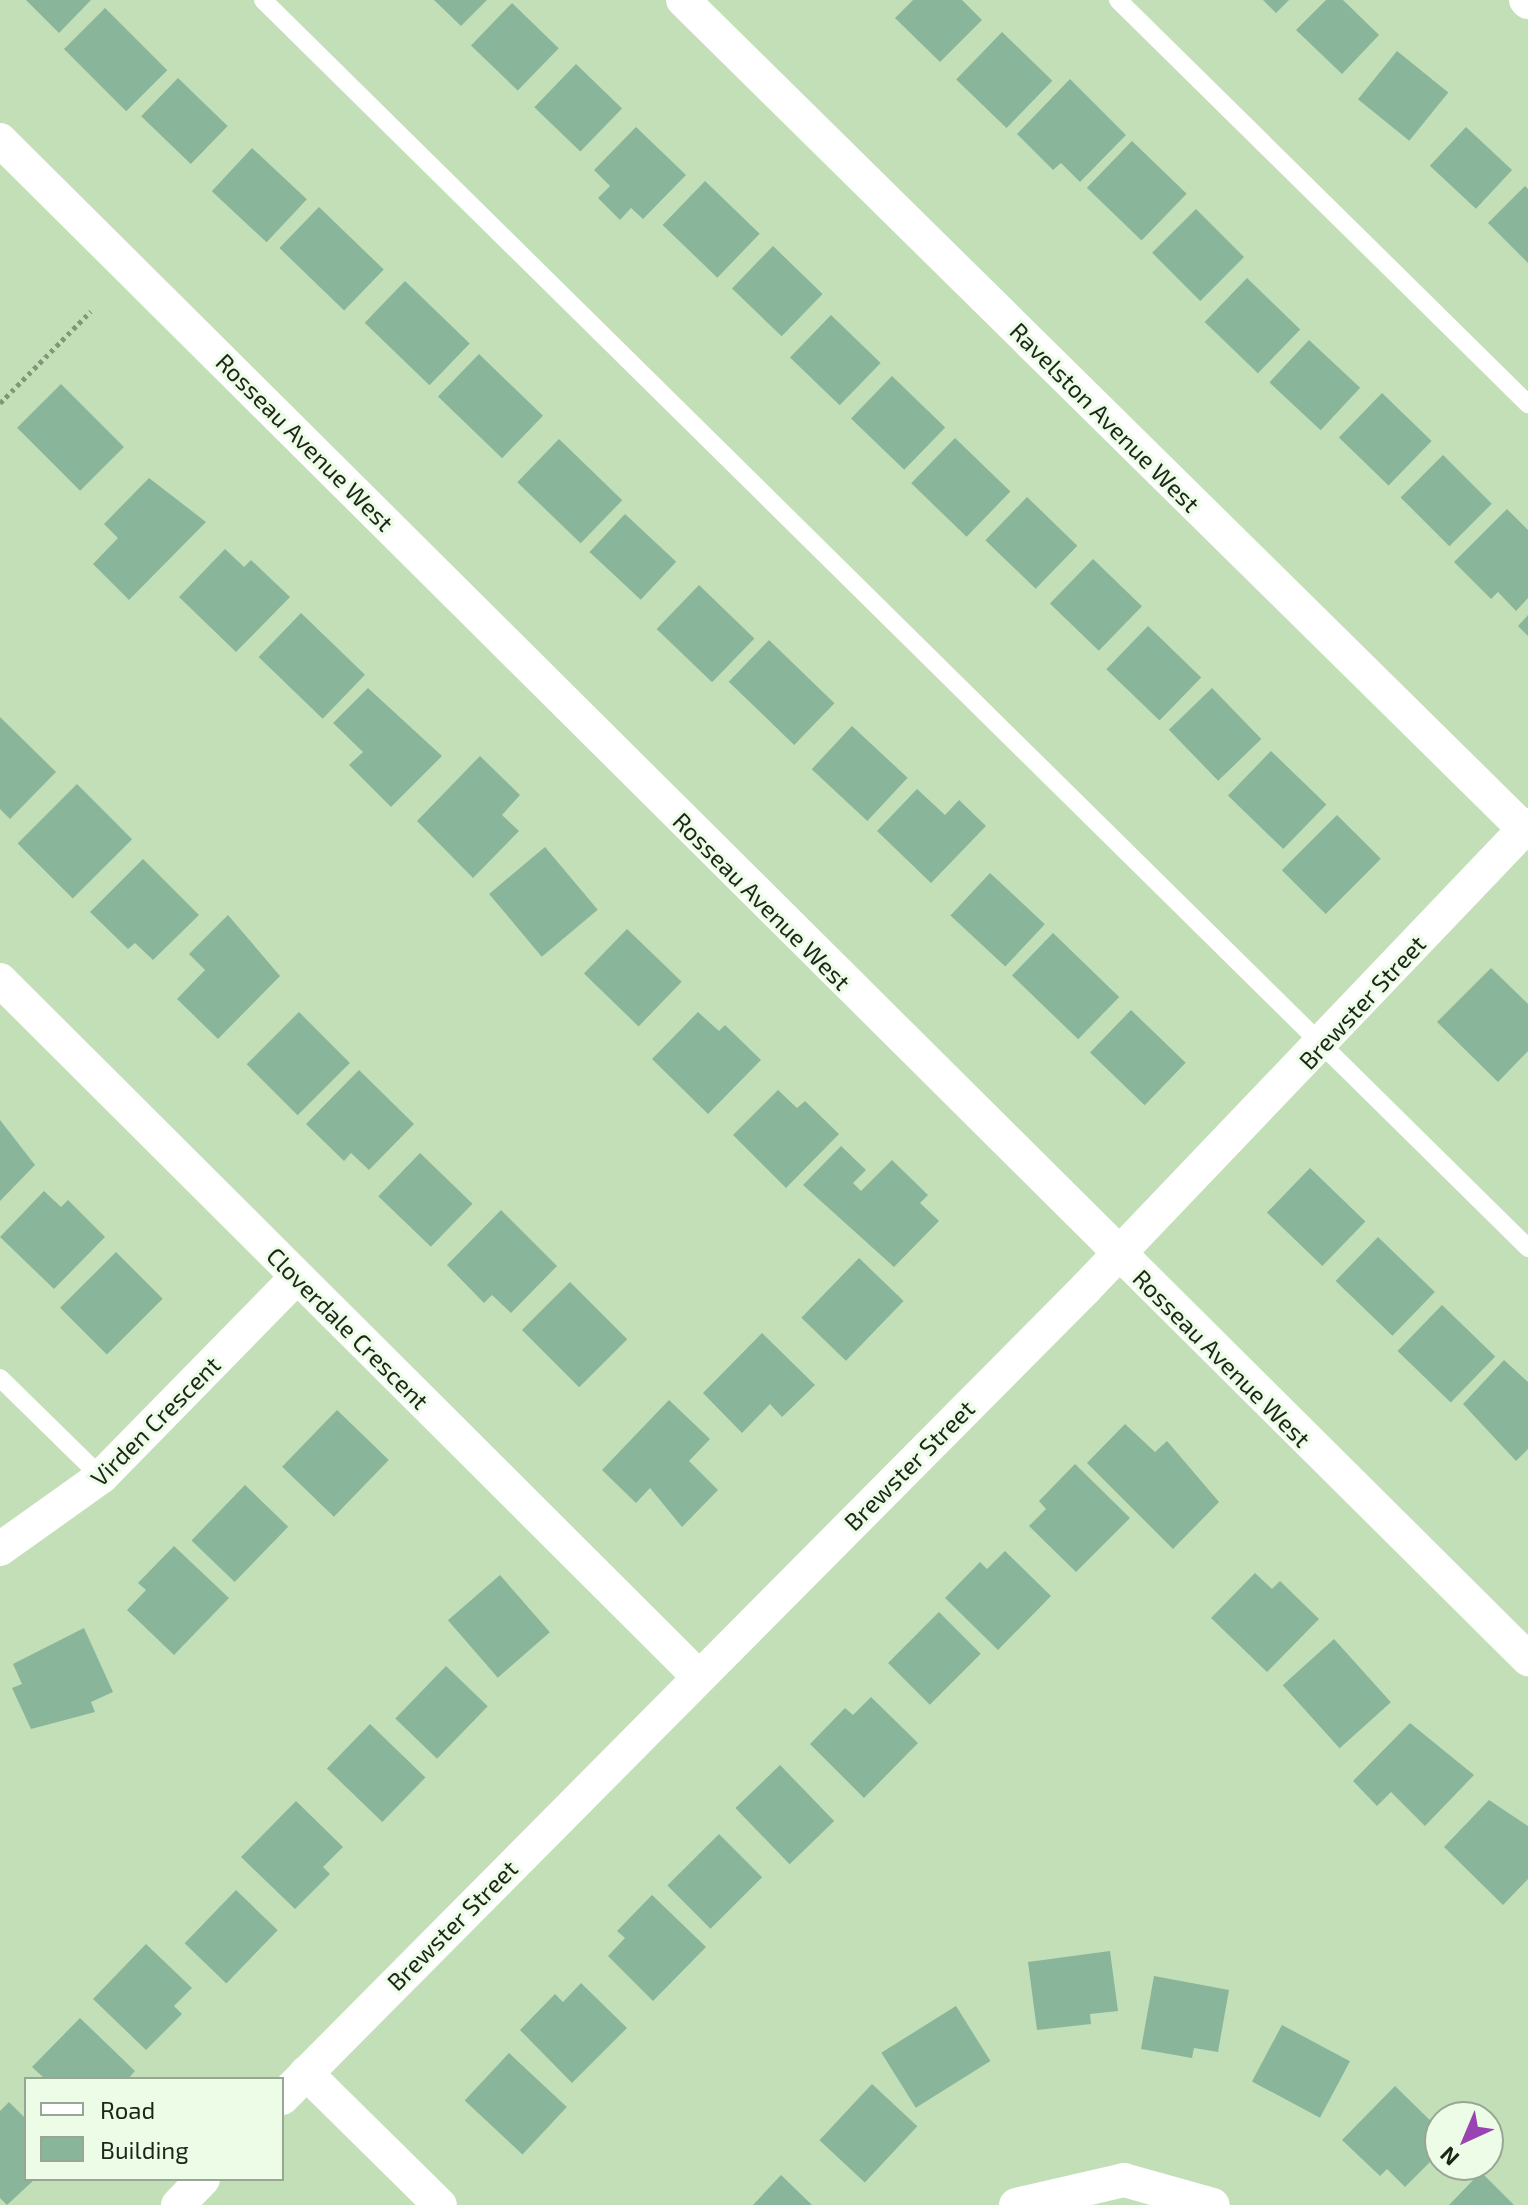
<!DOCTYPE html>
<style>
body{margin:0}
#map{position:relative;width:1528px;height:2205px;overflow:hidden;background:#c2dfb7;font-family:"Exo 2",sans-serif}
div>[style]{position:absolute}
.building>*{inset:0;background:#89b69a;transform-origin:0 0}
.path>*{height:5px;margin-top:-2.5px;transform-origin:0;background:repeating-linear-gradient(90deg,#819778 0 4px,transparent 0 8px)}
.service>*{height:18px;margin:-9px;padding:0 9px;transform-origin:9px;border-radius:9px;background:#fff}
.minor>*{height:34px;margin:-17px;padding:0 17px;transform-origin:17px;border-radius:17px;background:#fff}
span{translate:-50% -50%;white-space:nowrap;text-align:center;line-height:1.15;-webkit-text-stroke:6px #ecfce7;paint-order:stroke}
.street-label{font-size:24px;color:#1b2617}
.legend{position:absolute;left:24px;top:2077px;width:260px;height:104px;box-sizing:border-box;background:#ecfce7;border:2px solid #98a694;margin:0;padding:10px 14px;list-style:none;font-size:24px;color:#1b2617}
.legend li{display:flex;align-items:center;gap:16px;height:40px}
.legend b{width:40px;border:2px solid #98a694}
.north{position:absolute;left:1424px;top:2101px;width:80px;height:80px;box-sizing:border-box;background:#ecfce7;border:2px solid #98a694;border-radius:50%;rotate:224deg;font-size:22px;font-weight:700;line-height:32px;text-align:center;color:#1b2617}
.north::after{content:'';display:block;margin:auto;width:28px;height:36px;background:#9944b2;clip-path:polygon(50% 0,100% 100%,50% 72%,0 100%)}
</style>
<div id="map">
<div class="building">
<i style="clip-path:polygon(26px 0,91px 0,59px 33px)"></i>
<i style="clip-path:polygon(434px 0,487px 0,461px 26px)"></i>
<i style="clip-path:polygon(913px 0,962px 0,982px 20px,940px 62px,895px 18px)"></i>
<i style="clip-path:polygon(1263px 0,1289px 0,1276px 13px)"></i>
<i style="clip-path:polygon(1326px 0,1343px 0,1379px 35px,1342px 74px,1296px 30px)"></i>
<i style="left:512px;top:3px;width:65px;height:59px;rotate:44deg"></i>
<i style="left:105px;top:8px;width:88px;height:58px;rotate:45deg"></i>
<i style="left:1002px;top:32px;width:70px;height:66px;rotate:44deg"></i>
<i style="left:1397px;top:51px;width:66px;height:62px;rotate:39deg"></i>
<i style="left:576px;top:64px;width:64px;height:60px;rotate:44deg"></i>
<i style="left:178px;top:78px;width:69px;height:53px;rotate:44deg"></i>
<i style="clip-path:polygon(1070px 79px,1126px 135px,1080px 182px,1061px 163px,1053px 170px,1017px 134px)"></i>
<i style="clip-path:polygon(636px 127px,686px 175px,643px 219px,631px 208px,620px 220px,598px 198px,610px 186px,594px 170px)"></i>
<i style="left:1466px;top:127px;width:63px;height:53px;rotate:43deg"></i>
<i style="left:1132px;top:141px;width:76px;height:65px;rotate:44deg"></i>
<i style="left:252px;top:148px;width:75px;height:59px;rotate:43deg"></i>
<i style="left:705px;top:181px;width:76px;height:61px;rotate:44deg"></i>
<i style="clip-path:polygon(1525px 186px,1528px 189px,1528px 263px,1488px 223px)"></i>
<i style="left:319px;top:207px;width:90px;height:57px;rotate:44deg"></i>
<i style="left:1196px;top:209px;width:68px;height:62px;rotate:45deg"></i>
<i style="left:773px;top:246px;width:69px;height:59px;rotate:44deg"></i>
<i style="left:1247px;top:278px;width:74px;height:61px;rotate:44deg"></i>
<i style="left:405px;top:281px;width:90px;height:58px;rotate:44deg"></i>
<i style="left:831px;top:315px;width:69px;height:59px;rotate:44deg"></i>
<i style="left:1309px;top:340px;width:70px;height:58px;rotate:43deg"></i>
<i style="left:479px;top:354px;width:89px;height:59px;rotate:44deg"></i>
<i style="left:892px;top:376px;width:74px;height:59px;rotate:44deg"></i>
<i style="left:61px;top:384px;width:89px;height:62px;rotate:45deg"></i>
<i style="left:1382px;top:393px;width:69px;height:62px;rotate:44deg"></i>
<i style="left:955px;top:438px;width:77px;height:63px;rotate:44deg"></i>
<i style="left:559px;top:439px;width:88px;height:60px;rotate:44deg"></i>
<i style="left:1443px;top:455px;width:69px;height:60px;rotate:45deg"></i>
<i style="clip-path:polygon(149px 478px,206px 522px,129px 600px,93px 564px,118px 538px,104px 524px)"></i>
<i style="left:1027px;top:497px;width:70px;height:60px;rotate:44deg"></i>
<i style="clip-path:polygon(1507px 509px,1528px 530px,1528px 598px,1516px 611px,1498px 592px,1491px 599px,1454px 562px)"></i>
<i style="left:625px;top:514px;width:70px;height:52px;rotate:43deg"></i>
<i style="clip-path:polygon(225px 549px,244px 567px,251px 560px,290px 597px,236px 652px,179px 597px)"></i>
<i style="left:1093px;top:559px;width:68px;height:62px;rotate:44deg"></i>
<i style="left:699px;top:585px;width:77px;height:61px;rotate:44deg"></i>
<i style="left:301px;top:613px;width:89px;height:61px;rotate:44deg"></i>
<i style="clip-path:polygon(1528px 615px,1528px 636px,1518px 626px)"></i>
<i style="left:1148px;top:626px;width:74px;height:60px;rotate:44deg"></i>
<i style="left:769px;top:640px;width:91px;height:58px;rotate:44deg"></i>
<i style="clip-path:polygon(368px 688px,442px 756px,391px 807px,349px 765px,363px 752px,333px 723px)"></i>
<i style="left:1212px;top:688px;width:71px;height:60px;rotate:46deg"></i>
<i style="clip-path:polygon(0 717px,56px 772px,10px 819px,0 809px)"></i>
<i style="left:852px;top:726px;width:76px;height:59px;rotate:43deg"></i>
<i style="left:1271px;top:751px;width:77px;height:62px;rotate:44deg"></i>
<i style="clip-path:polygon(480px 756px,520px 795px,502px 815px,519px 831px,473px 878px,417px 821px)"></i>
<i style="left:77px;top:784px;width:78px;height:84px;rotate:45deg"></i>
<i style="clip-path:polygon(917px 789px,945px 815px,959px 800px,986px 826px,931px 883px,877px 831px)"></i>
<i style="left:1337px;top:815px;width:62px;height:78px;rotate:45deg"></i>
<i style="left:545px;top:847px;width:82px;height:73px;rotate:50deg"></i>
<i style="clip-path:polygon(143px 859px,199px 915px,153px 960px,135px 943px,128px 949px,90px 912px)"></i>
<i style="left:990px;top:873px;width:75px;height:58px;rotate:43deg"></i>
<i style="clip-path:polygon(228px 915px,280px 976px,218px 1039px,177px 999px,205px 970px,189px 954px)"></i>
<i style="left:627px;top:929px;width:76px;height:62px;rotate:44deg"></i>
<i style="left:1053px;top:933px;width:92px;height:59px;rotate:44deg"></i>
<i style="clip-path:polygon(1491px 968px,1528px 1004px,1528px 1051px,1498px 1082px,1437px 1022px)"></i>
<i style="left:1131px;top:1010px;width:76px;height:59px;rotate:44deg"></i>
<i style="left:299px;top:1012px;width:72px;height:74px;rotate:45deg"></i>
<i style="clip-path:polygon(698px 1012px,719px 1031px,725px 1025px,761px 1060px,708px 1114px,652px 1059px)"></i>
<i style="clip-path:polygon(359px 1070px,414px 1124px,369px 1170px,351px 1153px,344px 1161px,306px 1124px)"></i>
<i style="clip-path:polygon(778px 1090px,797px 1108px,805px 1101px,839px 1134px,786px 1188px,733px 1135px)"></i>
<i style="clip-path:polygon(0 1120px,35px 1165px,0 1201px)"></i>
<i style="clip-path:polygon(841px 1146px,866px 1170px,853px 1183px,861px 1191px,892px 1160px,928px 1195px,920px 1203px,939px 1221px,894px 1267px,803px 1185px)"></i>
<i style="left:420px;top:1153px;width:73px;height:60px;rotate:44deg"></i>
<i style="left:1310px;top:1168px;width:77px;height:62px;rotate:44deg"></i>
<i style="clip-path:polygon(44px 1191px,61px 1207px,68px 1200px,105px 1237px,54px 1289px,0 1237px)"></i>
<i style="clip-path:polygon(501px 1210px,557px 1266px,511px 1313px,492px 1295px,484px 1303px,447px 1265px)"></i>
<i style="left:1378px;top:1237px;width:79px;height:61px;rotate:44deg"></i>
<i style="left:116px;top:1252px;width:66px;height:79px;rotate:45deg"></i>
<i style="left:859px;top:1258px;width:62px;height:83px;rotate:44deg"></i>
<i style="left:570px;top:1282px;width:81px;height:68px;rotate:45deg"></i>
<i style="left:1442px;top:1305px;width:74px;height:64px;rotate:44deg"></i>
<i style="clip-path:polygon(762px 1333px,815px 1385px,782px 1417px,770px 1404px,742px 1433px,703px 1393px)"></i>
<i style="clip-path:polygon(1504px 1360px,1528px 1382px,1528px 1449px,1516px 1461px,1463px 1404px)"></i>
<i style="clip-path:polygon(669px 1400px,710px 1439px,689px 1461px,718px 1490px,682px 1527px,650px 1488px,636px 1503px,602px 1470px)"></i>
<i style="left:337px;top:1410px;width:72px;height:79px;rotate:44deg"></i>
<i style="clip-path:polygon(1125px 1424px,1155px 1452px,1167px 1441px,1219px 1502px,1173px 1549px,1087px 1463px)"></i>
<i style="clip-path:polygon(1075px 1464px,1130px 1518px,1076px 1572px,1029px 1526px,1046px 1509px,1039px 1501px)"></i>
<i style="left:245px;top:1485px;width:60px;height:77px;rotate:44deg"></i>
<i style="clip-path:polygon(174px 1546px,229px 1598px,174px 1655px,127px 1610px,146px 1590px,138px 1583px)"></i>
<i style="clip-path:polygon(1005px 1551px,1051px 1596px,998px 1650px,945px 1598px,980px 1562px,987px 1569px)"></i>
<i style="clip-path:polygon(1255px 1573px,1272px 1589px,1280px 1581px,1319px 1619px,1267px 1672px,1211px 1618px)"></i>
<i style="left:500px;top:1575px;width:76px;height:69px;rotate:49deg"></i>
<i style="left:939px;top:1612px;width:59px;height:72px;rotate:45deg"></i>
<i style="clip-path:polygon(84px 1628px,113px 1692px,91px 1702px,95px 1712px,31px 1729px,12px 1688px,22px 1684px,13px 1664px)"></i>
<i style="left:1334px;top:1639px;width:85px;height:69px;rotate:48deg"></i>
<i style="left:446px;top:1666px;width:58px;height:73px;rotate:44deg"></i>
<i style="clip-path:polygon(871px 1697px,918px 1743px,864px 1798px,810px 1744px,845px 1708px,853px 1715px)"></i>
<i style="clip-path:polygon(1410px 1723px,1474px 1775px,1425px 1826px,1391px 1792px,1377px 1806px,1353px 1781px)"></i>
<i style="left:370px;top:1724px;width:77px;height:62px;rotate:44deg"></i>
<i style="left:780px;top:1765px;width:78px;height:62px;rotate:46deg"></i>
<i style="clip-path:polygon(1489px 1800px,1528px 1826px,1528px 1879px,1503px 1905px,1444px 1847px)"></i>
<i style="clip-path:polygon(296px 1801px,343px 1847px,323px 1867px,330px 1874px,295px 1909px,241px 1857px)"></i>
<i style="left:719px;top:1834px;width:61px;height:73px;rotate:45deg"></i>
<i style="left:236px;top:1890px;width:58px;height:74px;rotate:44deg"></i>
<i style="clip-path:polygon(652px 1895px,706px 1947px,653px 2001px,608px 1956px,625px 1938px,617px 1931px)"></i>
<i style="clip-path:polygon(146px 1944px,192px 1988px,174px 2006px,182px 2014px,146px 2050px,93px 1999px)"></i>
<i style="clip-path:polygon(1110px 1951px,1118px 2011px,1090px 2014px,1091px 2024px,1037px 2030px,1028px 1962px)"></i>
<i style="clip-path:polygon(1154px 1976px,1229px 1990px,1218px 2052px,1194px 2048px,1192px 2058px,1141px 2049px)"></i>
<i style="clip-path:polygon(581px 1983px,627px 2028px,572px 2083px,520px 2030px,555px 1994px,563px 2002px)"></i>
<i style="left:956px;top:2006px;width:65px;height:88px;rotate:58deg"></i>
<i style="clip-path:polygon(80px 2018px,135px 2071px,128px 2079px,45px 2079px,32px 2067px)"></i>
<i style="left:1282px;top:2025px;width:77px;height:64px;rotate:28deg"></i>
<i style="left:509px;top:2053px;width:79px;height:65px;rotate:43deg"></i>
<i style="left:872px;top:2084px;width:62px;height:77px;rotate:43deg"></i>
<i style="clip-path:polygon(1395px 2086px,1440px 2130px,1440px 2152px,1405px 2187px,1387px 2169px,1380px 2176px,1342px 2140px)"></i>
<i style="clip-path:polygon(9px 2102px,26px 2119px,26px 2179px,35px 2179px,7px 2205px,0 2198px,0 2111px)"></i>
<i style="clip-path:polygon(1481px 2172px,1514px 2205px,1449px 2205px)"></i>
<i style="clip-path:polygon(781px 2175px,812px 2205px,753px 2205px)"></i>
</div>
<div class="path">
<i style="left:0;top:403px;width:129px;rotate:-45.3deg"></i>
</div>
<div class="service">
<i style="left:263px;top:0;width:1777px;rotate:44.61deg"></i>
<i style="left:1118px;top:0;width:576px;rotate:44.58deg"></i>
<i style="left:0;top:1378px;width:141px;rotate:44.4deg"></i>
</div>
<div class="minor">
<i style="left:683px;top:0;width:1187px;rotate:44.59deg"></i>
<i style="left:1526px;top:0;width:3px;rotate:45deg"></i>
<i style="left:0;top:140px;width:2155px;rotate:44.83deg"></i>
<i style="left:0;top:980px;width:986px;rotate:44.92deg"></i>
<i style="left:0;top:1549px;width:124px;rotate:-35.5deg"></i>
<i style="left:101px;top:1477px;width:280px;rotate:-45.6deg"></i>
<i style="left:306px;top:2073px;width:188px;rotate:44.6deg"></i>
<i style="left:282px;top:2098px;width:1141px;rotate:-45.21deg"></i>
<i style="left:1086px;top:1288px;width:640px;rotate:-46.33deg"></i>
<i style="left:178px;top:2205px;width:36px;rotate:-46deg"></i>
<i style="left:1016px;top:2205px;width:111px;rotate:-13deg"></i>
<i style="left:1124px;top:2180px;width:92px;rotate:15.7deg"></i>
</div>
<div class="street-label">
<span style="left:1105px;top:417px;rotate:45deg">Ravelston Avenue West</span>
<span style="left:305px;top:442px;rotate:45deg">Rosseau Avenue West</span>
<span style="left:762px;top:901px;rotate:45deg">Rosseau Avenue West</span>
<span style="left:1362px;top:1002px;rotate:-47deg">Brewster Street</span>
<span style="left:348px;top:1328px;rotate:45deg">Cloverdale Crescent</span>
<span style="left:1222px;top:1358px;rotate:45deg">Rosseau Avenue West</span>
<span style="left:155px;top:1421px;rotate:-45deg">Virden Crescent</span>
<span style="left:909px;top:1465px;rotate:-45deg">Brewster Street</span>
<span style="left:452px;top:1925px;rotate:-45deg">Brewster Street</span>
</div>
<ul class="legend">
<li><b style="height:10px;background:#fff"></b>Road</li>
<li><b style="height:22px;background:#89b69a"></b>Building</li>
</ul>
<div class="north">N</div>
</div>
